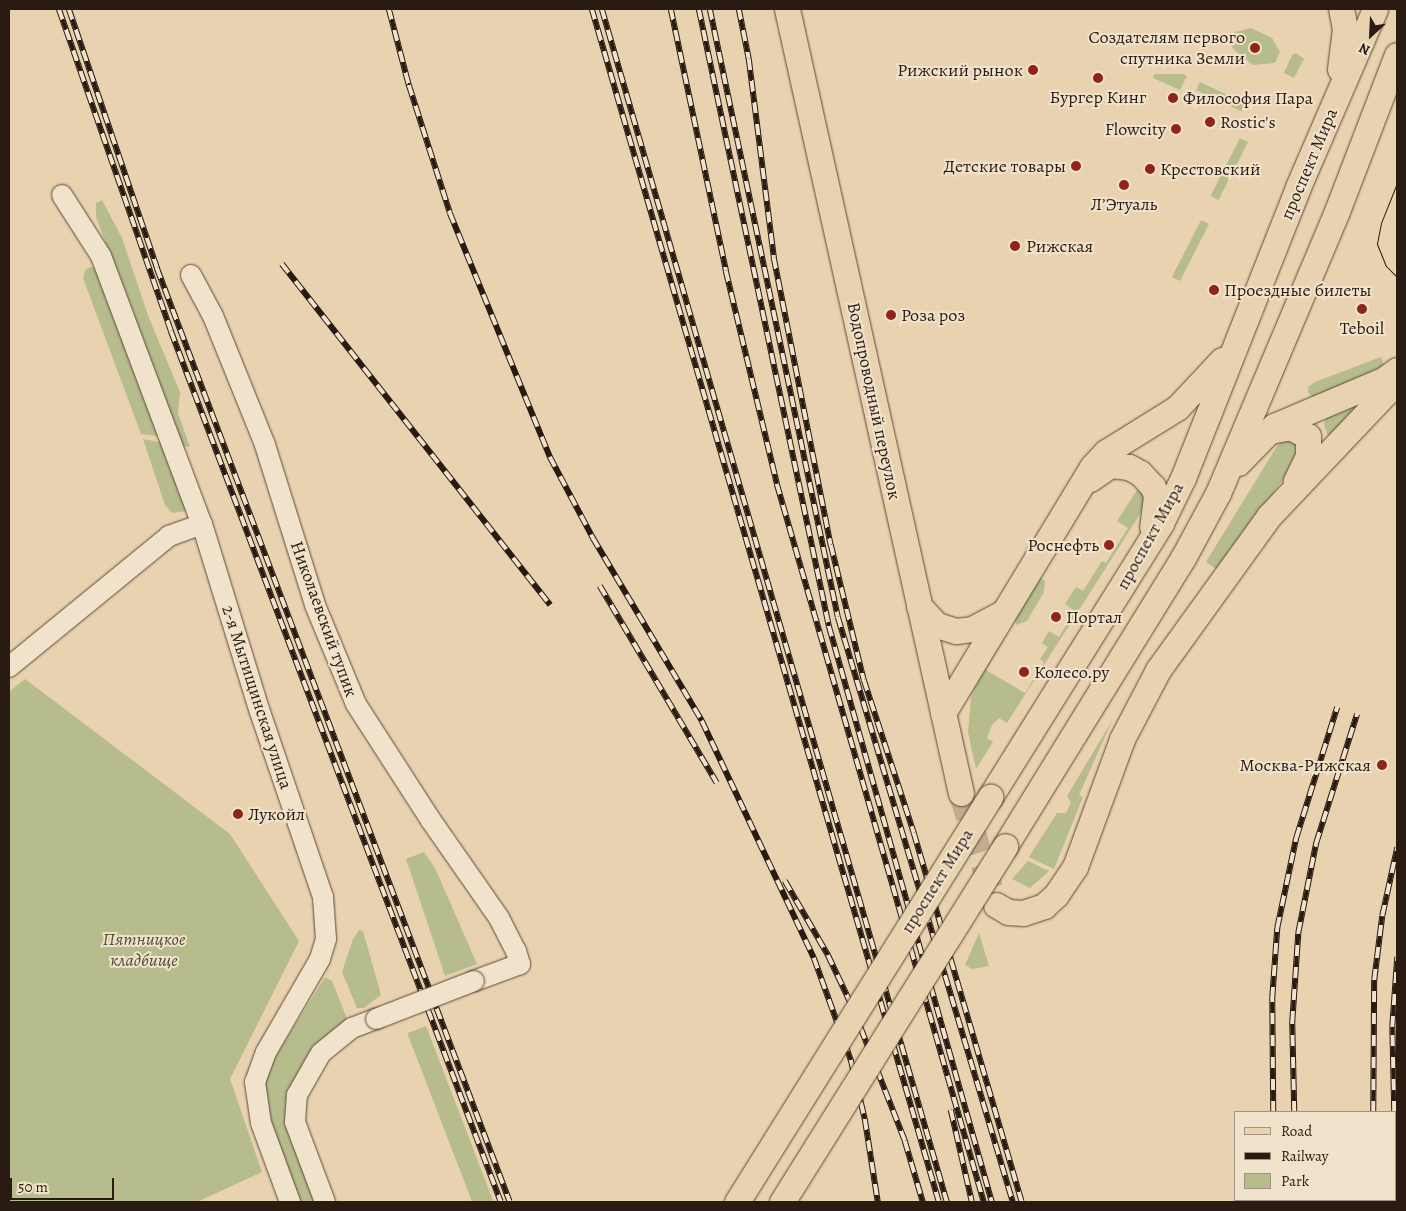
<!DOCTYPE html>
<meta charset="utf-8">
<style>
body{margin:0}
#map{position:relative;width:1406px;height:1211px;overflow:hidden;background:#e9d2af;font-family:Alegreya,serif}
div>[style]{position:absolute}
.green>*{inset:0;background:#b6bc8b;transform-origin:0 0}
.major-tunnel>*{height:25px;margin-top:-12.5px;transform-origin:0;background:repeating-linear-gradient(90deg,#c3ad90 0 25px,transparent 0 37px)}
.roads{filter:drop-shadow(0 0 1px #594939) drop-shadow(0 0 1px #594939)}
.minor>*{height:20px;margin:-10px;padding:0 10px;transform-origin:10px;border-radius:10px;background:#f1e2cb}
.major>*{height:25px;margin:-12.5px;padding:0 12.5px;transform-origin:12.5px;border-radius:12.5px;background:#e9d2af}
.tram>*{height:1px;margin:-0.5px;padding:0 0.5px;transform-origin:0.5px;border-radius:0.5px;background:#291b12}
.rail>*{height:5.5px;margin-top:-2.75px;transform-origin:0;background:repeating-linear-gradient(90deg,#f1e2cb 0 11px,#291b12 0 22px);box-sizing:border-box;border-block:1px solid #291b12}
.bridges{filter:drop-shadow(0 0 1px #594939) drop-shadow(0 0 1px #594939)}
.minor-bridge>*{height:20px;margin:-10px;padding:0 10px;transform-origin:10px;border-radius:10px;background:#f1e2cb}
.major-bridge>*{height:25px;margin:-12.5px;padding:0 12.5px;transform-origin:12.5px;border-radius:12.5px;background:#e9d2af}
.dots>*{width:14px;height:14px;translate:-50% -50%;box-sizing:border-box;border:2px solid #f1e2cb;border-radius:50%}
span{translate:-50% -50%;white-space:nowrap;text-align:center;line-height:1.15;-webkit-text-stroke:4px #f1e2cb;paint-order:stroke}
.poi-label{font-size:18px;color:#291b12}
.right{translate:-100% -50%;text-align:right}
.left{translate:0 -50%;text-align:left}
.street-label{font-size:18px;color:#291b12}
.park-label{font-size:18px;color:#534b36;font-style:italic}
.frame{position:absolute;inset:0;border:10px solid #291b12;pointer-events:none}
.legend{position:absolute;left:1234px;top:1111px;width:162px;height:90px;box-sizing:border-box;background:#f1e2cb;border:1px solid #a19281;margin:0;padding:6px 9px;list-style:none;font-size:15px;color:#291b12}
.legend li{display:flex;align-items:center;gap:10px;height:25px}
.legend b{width:25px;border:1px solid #a19281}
.north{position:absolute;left:1346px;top:10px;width:50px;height:50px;-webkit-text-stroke:4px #f1e2cb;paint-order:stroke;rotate:205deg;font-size:14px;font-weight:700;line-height:20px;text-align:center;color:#291b12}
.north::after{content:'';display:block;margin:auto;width:18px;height:22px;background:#291b12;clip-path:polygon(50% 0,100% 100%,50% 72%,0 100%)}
.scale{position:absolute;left:10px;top:1178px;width:104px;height:22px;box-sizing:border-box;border:2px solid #291b12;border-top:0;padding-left:6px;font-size:15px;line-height:18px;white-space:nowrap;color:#291b12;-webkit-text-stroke:4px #f1e2cb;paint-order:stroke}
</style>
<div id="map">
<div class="green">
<i style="clip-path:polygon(1251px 28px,1272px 38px,1280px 52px,1275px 63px,1253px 65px,1233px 49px,1231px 37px,1235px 32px)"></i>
<i style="clip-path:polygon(1296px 53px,1304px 59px,1294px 78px,1284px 73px,1292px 55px)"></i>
<i style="clip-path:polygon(1154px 74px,1183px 74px,1187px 76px,1180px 90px,1153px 78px)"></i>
<i style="left:1200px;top:82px;width:50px;height:9px;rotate:25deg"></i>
<i style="left:1240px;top:138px;width:9px;height:65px;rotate:27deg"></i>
<i style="clip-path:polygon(102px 200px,122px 238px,149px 318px,180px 392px,178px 413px,190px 447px,182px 446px,179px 439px,96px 217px,96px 203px)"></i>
<i style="left:1201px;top:220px;width:9px;height:64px;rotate:27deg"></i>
<i style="clip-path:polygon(90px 267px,98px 267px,160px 434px,157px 436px,141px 434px,83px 278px,85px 271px)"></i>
<i style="clip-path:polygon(1381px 357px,1385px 369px,1312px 397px,1308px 392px,1308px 387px,1315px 382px)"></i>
<i style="clip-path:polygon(1367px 401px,1329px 439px,1324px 424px,1326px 418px)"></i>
<i style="clip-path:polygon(1295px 437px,1296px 463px,1216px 569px,1206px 562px,1277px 446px,1284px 438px)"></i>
<i style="clip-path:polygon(143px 439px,163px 443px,188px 508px,186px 511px,172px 513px,165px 505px)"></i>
<i style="clip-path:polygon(1137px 490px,1146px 496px,1142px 511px,1007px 723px,999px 718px,992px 725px,987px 738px,993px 742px,976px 769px,968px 732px,971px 697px,981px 674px,978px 672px,1000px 639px,1003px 641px,986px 670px,1025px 693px,1044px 662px,1040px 659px,1048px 647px,1042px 643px,1049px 631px,1059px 637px,1075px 611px,1065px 604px,1076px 587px,1083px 591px,1102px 561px,1106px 563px,1128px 528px,1117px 521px)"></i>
<i style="clip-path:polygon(1040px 578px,1045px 581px,1044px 592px,1027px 621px,1016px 625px,1015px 619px)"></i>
<i style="clip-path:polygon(25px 679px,230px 834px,299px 941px,230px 1079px,262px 1172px,197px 1202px,9px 1202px,9px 692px)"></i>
<i style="clip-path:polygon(1113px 719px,1079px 795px,1083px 797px,1054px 869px,1029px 857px,1057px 813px,1066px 813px,1071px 803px,1067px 796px)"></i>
<i style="clip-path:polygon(424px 852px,435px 868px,477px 964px,445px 976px,406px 859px)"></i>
<i style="clip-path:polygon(1028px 861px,1049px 871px,1030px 888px,1012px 879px)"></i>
<i style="clip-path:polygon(359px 930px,363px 931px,381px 995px,364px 1008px,357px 1008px,342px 972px,353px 939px)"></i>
<i style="clip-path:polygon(979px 933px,989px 966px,972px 969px,965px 965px)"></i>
<i style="clip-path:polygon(325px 977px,332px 981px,348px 1021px,315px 1047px,296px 1077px,317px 1202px,301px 1202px,270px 1126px,262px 1088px,272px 1062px)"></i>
<i style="left:426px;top:1026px;width:189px;height:20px;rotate:69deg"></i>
</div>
<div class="major-tunnel">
<i style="left:961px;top:793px;width:117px;rotate:72.6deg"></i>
</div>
<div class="roads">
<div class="minor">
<i style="left:62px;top:195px;width:72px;rotate:57.4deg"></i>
<i style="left:101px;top:256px;width:286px;rotate:69.4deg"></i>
<i style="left:202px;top:524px;width:194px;rotate:72.9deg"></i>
<i style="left:259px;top:709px;width:199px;rotate:71.2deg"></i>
<i style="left:323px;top:897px;width:42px;rotate:85.9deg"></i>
<i style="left:326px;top:939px;width:21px;rotate:107deg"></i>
<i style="left:320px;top:959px;width:108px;rotate:120.1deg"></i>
<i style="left:266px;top:1052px;width:32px;rotate:110deg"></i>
<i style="left:255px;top:1082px;width:41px;rotate:81.7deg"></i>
<i style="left:261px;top:1123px;width:84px;rotate:69.8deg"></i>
<i style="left:191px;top:275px;width:47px;rotate:61.8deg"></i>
<i style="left:213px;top:316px;width:139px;rotate:68deg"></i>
<i style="left:265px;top:445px;width:168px;rotate:72.6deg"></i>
<i style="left:315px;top:605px;width:107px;rotate:67.5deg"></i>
<i style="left:356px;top:704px;width:137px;rotate:57.2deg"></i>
<i style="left:430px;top:819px;width:121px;rotate:55.1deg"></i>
<i style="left:499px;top:918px;width:37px;rotate:63deg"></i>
<i style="left:516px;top:951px;width:14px;rotate:73deg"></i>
<i style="left:520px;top:964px;width:49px;rotate:159.7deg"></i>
<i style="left:9px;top:667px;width:207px;rotate:-39.3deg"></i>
<i style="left:169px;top:536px;width:35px;rotate:-20deg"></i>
<i style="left:325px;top:1202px;width:85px;rotate:-110.6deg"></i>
<i style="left:295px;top:1122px;width:27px;rotate:-86deg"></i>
<i style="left:297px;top:1095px;width:48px;rotate:-60.3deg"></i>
<i style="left:321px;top:1053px;width:40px;rotate:-39deg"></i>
<i style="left:352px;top:1028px;width:26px;rotate:-21deg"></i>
</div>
<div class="major">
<i style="left:787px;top:9px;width:803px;rotate:77.49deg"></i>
<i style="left:1340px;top:69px;width:40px;rotate:-82.9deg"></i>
<i style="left:1345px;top:29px;width:20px;rotate:-101deg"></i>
<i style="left:1270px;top:431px;width:20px;rotate:-11deg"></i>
<i style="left:1290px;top:427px;width:20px;rotate:27deg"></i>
<i style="left:1308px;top:436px;width:20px;rotate:90deg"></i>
<i style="left:1308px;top:456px;width:28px;rotate:116deg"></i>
<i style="left:1238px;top:463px;width:52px;rotate:-45.8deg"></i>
<i style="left:1274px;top:426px;width:118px;rotate:-22.9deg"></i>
<i style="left:1383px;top:380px;width:17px;rotate:-36deg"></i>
<i style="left:1090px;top:479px;width:24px;rotate:-35deg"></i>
<i style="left:1110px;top:465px;width:19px;rotate:6deg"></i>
<i style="left:1129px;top:467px;width:13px;rotate:29deg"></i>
<i style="left:1140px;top:473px;width:19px;rotate:47deg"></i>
<i style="left:1153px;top:487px;width:9px;rotate:72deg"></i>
<i style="left:1156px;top:496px;width:31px;rotate:97deg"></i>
<i style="left:919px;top:606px;width:26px;rotate:47deg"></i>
<i style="left:937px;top:625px;width:20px;rotate:18deg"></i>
<i style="left:956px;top:631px;width:16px;rotate:-7deg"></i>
<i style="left:972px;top:629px;width:34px;rotate:-28deg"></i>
<i style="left:943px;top:713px;width:288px;rotate:-58.8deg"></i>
<i style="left:1092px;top:467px;width:21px;rotate:-47deg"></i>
<i style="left:1106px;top:452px;width:84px;rotate:-31.8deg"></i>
<i style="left:1177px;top:408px;width:66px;rotate:-46.8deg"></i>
<i style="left:990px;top:797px;width:323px;rotate:-58deg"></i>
<i style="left:1161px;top:523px;width:50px;rotate:-63.9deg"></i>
<i style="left:1183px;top:478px;width:313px;rotate:-68.4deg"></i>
<i style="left:1298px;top:187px;width:194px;rotate:-66.6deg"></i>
<i style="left:1005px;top:846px;width:339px;rotate:-58.3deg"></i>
<i style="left:1183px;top:558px;width:74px;rotate:-61.7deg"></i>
<i style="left:1218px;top:493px;width:306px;rotate:-67.1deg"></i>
<i style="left:1337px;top:211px;width:167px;rotate:-69deg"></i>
<i style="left:996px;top:905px;width:14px;rotate:30deg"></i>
<i style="left:1008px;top:912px;width:15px;rotate:4deg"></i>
<i style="left:1023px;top:913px;width:22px;rotate:-18deg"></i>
<i style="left:1044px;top:906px;width:16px;rotate:-43deg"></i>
<i style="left:1056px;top:895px;width:34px;rotate:-56deg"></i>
<i style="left:1075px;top:867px;width:136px;rotate:-69.8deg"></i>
<i style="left:1122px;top:739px;width:78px;rotate:-62.4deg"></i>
<i style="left:1158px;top:670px;width:190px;rotate:-54.2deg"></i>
<i style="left:1269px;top:516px;width:186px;rotate:-46.5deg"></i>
</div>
</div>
<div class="tram">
<i style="left:1397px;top:183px;width:43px;rotate:111.8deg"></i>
<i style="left:1381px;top:223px;width:21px;rotate:101deg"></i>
<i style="left:1377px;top:244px;width:24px;rotate:68deg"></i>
<i style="left:1386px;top:266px;width:16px;rotate:45deg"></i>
</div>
<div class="rail">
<i style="left:59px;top:9px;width:341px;rotate:70.8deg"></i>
<i style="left:171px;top:331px;width:931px;rotate:69.25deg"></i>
<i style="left:69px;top:9px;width:274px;rotate:71.2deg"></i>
<i style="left:157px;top:268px;width:998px;rotate:69.3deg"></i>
<i style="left:389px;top:9px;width:79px;rotate:75.3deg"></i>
<i style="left:409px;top:85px;width:134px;rotate:72.2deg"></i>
<i style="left:450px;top:213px;width:264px;rotate:67.7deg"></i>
<i style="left:550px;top:457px;width:92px;rotate:62deg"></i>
<i style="left:593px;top:538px;width:213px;rotate:59.2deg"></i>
<i style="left:702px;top:721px;width:262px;rotate:64.7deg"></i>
<i style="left:814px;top:958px;width:109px;rotate:70.1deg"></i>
<i style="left:851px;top:1060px;width:61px;rotate:76.7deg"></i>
<i style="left:865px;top:1119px;width:84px;rotate:81.1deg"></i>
<i style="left:592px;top:9px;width:1242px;rotate:73.78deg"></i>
<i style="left:602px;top:9px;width:1242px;rotate:73.87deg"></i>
<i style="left:671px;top:9px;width:268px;rotate:78.1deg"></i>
<i style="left:726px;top:271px;width:219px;rotate:76.5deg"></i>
<i style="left:777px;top:484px;width:747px;rotate:73.92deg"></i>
<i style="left:699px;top:9px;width:631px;rotate:78.1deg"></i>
<i style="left:829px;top:626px;width:599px;rotate:74.2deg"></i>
<i style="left:710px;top:9px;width:621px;rotate:78.11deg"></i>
<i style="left:838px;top:617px;width:611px;rotate:73.35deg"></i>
<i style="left:739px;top:9px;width:51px;rotate:78.7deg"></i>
<i style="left:749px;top:59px;width:201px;rotate:82.8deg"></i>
<i style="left:774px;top:258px;width:293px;rotate:78.8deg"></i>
<i style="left:831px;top:545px;width:139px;rotate:76.3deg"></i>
<i style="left:864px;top:680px;width:161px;rotate:71.9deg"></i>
<i style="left:914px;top:833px;width:384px;rotate:73.7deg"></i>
<i style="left:282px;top:264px;width:434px;rotate:51.8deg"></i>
<i style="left:600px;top:586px;width:229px;rotate:59.3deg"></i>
<i style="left:785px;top:881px;width:86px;rotate:59.8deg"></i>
<i style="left:828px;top:955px;width:59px;rotate:64.7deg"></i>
<i style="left:853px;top:1008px;width:143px;rotate:68.6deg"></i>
<i style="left:905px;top:1141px;width:64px;rotate:73.6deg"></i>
<i style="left:951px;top:1110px;width:94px;rotate:77.1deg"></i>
<i style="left:1273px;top:1112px;width:114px;rotate:-90.5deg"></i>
<i style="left:1272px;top:998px;width:70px;rotate:-85.9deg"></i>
<i style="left:1277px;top:928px;width:92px;rotate:-78.1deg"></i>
<i style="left:1296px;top:838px;width:137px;rotate:-72.6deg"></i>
<i style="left:1294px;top:1112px;width:90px;rotate:-91.3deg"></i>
<i style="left:1292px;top:1022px;width:89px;rotate:-86.1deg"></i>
<i style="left:1298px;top:933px;width:92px;rotate:-78.7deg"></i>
<i style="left:1316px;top:843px;width:135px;rotate:-72.4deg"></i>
<i style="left:1373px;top:1112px;width:132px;rotate:-89.6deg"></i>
<i style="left:1374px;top:980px;width:64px;rotate:-82.9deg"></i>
<i style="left:1382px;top:916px;width:70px;rotate:-77.6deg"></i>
<i style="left:1394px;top:1112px;width:85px;rotate:-91.3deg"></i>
<i style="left:1392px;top:1027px;width:70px;rotate:-85.9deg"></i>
<i style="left:1395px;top:1158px;width:44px;rotate:88.7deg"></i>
<i style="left:1276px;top:1200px;width:2px;rotate:90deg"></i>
<i style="left:1296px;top:1200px;width:2px;rotate:90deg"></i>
<i style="left:1375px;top:1200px;width:2px;rotate:63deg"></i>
</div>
<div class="bridges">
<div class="minor-bridge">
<i style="left:376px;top:1019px;width:105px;rotate:-21.2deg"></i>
</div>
<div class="major-bridge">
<i style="left:737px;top:1202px;width:478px;rotate:-58deg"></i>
<i style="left:782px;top:1202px;width:420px;rotate:-57.9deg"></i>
</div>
</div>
<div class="dots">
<i style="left:1255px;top:48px;background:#8f2418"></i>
<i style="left:1033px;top:70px;background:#8f2418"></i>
<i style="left:1098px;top:78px;background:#8f2418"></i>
<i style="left:1173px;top:98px;background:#8f2418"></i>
<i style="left:1210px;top:122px;background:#8f2418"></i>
<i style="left:1176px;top:129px;background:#8f2418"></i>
<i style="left:1076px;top:166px;background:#8f2418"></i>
<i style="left:1150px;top:169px;background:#8f2418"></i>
<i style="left:1124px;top:185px;background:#8f2418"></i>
<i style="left:1015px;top:246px;background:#8f2418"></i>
<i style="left:1214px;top:290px;background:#8f2418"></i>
<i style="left:1362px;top:309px;background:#8f2418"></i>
<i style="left:891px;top:315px;background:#8f2418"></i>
<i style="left:1109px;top:545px;background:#8f2418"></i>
<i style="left:1056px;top:617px;background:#8f2418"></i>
<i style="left:1024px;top:672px;background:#8f2418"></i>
<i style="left:1382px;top:765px;background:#8f2418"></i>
<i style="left:238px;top:814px;background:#8f2418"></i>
</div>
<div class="poi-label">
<span class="right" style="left:1245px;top:48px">Создателям первого<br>спутника Земли</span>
<span class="right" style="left:1023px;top:70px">Рижский рынок</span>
<span style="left:1098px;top:97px">Бургер Кинг</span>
<span class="left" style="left:1183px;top:98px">Философия Пара</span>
<span class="left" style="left:1220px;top:122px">Rostic's</span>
<span class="right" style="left:1166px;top:129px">Flowcity</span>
<span class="right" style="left:1066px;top:166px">Детские товары</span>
<span class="left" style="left:1160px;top:169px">Крестовский</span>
<span style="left:1124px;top:204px">Л’Этуаль</span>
<span class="left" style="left:1026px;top:246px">Рижская</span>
<span class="left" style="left:1224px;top:290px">Проездные билеты</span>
<span class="left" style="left:901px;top:315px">Роза роз</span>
<span style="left:1362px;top:328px">Teboil</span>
<span class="right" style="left:1099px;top:545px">Роснефть</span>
<span class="left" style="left:1066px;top:617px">Портал</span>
<span class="left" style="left:1034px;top:672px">Колесо.ру</span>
<span class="right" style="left:1371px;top:765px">Москва-Рижская</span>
<span class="left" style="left:248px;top:814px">Лукойл</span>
</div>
<div class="street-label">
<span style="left:1309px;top:164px;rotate:-67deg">проспект Мира</span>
<span style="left:874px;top:401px;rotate:78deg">Водопроводный переулок</span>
<span style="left:1150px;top:536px;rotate:-61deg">проспект Мира</span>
<span style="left:324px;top:619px;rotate:70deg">Николаевский тупик</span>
<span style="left:257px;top:697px;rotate:72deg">2-я Мытищинская улица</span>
<span style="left:937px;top:881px;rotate:-58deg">проспект Мира</span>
</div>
<div class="park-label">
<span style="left:144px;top:950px">Пятницкое<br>кладбище</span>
</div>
<div class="frame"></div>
<ul class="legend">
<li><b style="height:6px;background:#e9d2af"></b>Road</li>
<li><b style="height:6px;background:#291b12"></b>Railway</li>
<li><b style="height:14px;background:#b6bc8b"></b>Park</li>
</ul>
<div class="north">N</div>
<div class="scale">50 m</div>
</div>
